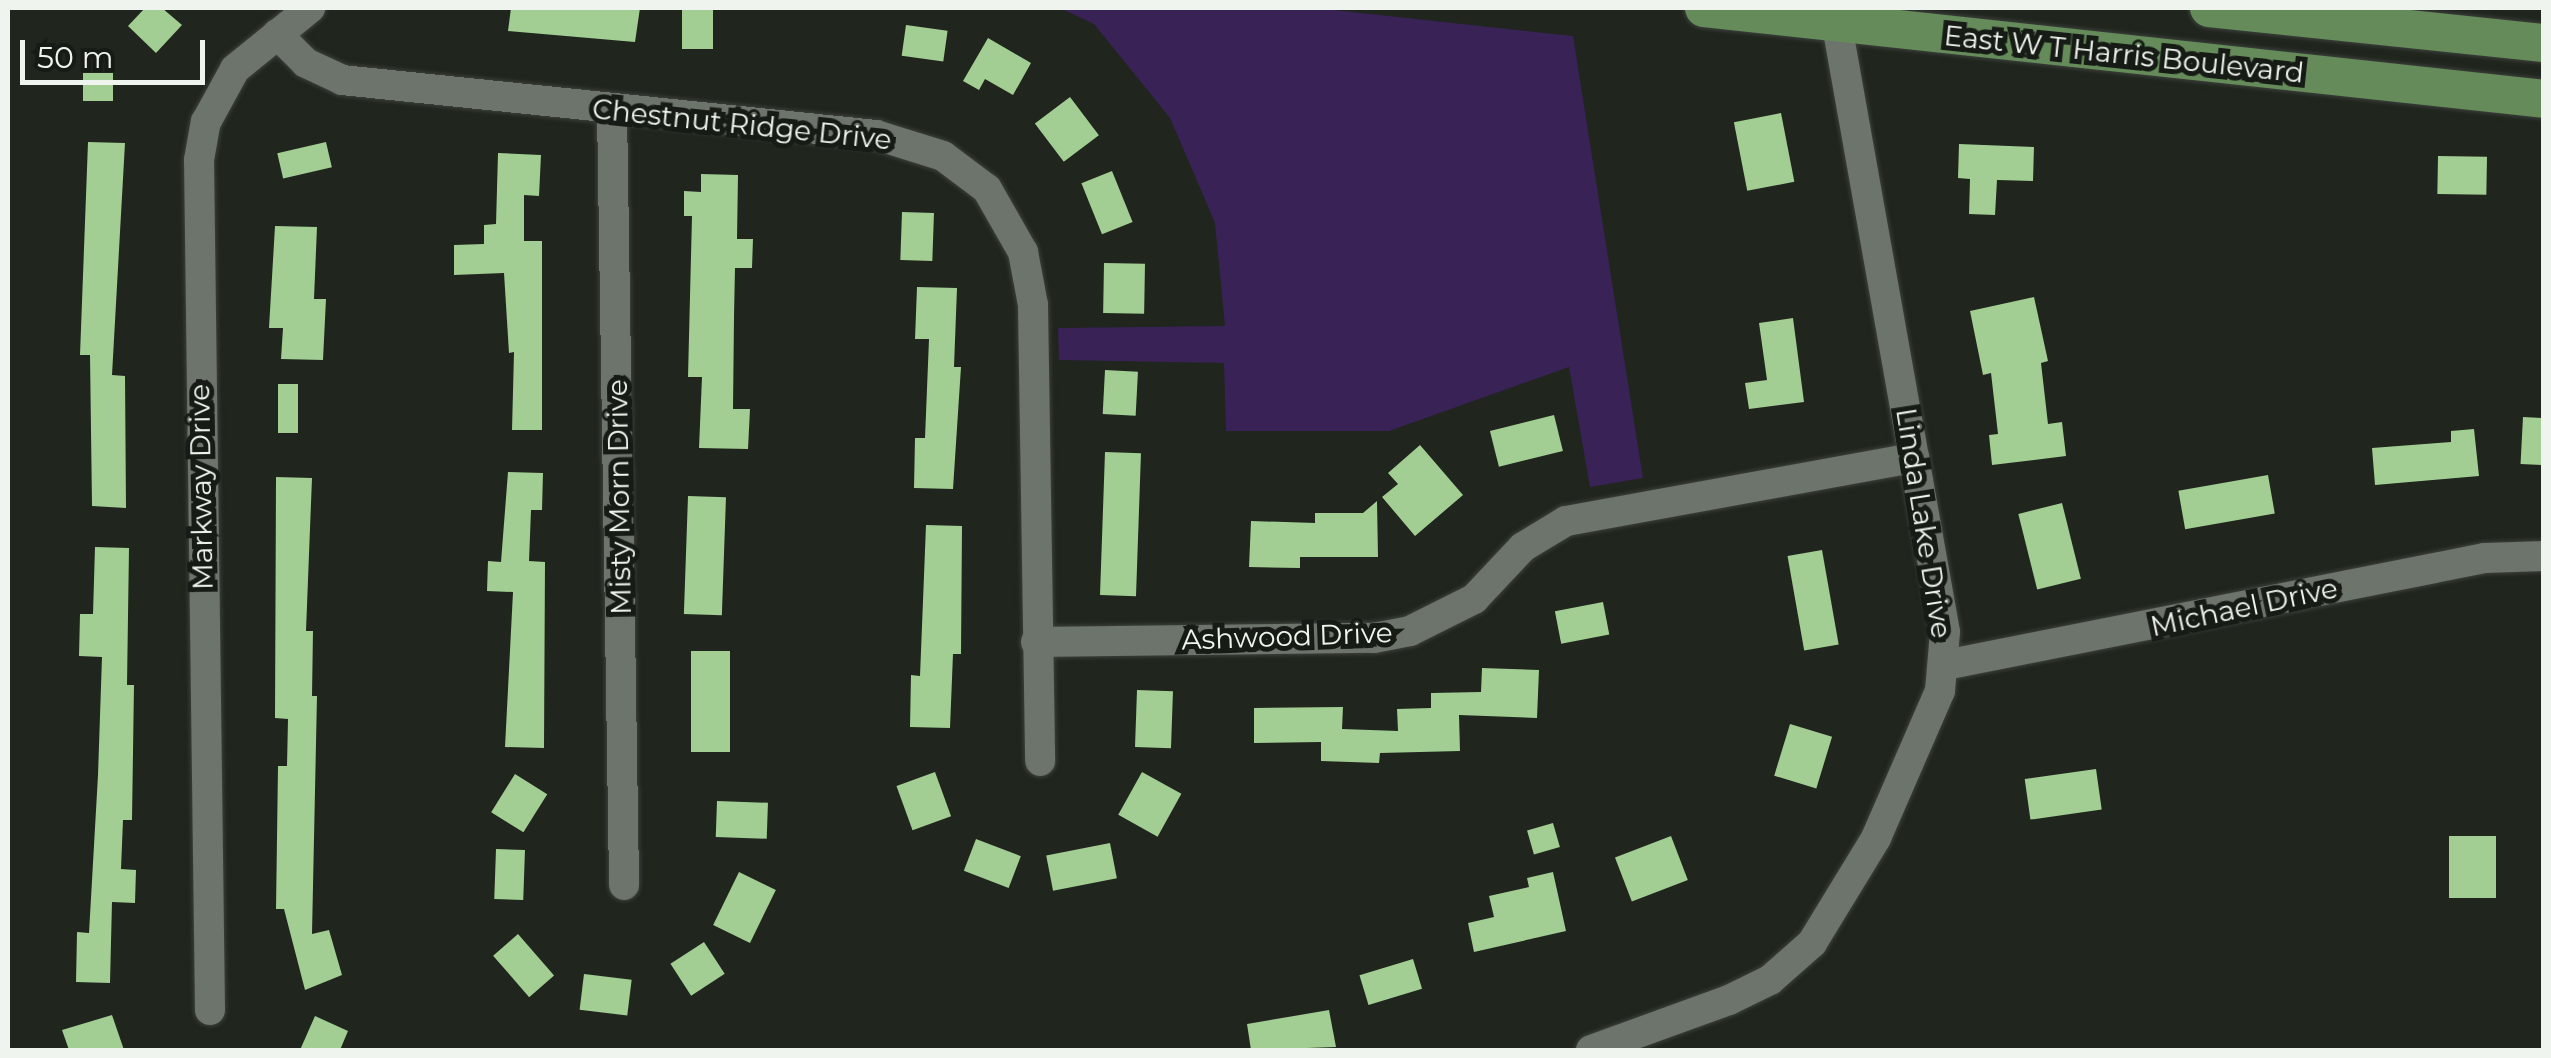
<!DOCTYPE html>
<style>
body{margin:0}
#map{position:relative;width:2551px;height:1058px;overflow:hidden;background:#20251e;font-family:Montserrat,sans-serif}
div>[style]{position:absolute}
.green>*{inset:0;background:#382256}
.building>*{inset:0;background:#a2ce93;transform-origin:0 0}
.roads{filter:drop-shadow(0 0 2px #3c413b) drop-shadow(0 0 2px #3c413b)}
.minor>*{height:30px;margin:-15px;padding:0 15px;transform-origin:15px;border-radius:15px;background:#6d746b}
.major>*{height:38px;margin:-19px;padding:0 19px;transform-origin:19px;border-radius:19px;background:#668b5a}
span{translate:-50% -50%;white-space:nowrap;text-align:center;line-height:1.15;-webkit-text-stroke:10px #161c15;paint-order:stroke}
.street-label{font-size:28px;color:#f0f4ef}
.frame{position:absolute;inset:0;border:10px solid #f0f4ef;pointer-events:none}
.scale{position:absolute;left:20px;top:40px;width:185px;height:45px;box-sizing:border-box;border:5px solid #f0f4ef;border-top:0;padding-left:12px;font-size:30px;line-height:35px;white-space:nowrap;color:#f0f4ef;-webkit-text-stroke:8px #161c15;paint-order:stroke}
</style>
<div id="map">
<div class="green">
<i style="clip-path:polygon(1060px 8px,1315px 8px,1573px 36px,1643px 478px,1590px 487px,1569px 367px,1389px 431px,1226px 431px,1224px 363px,1059px 360px,1058px 328px,1225px 326px,1215px 223px,1170px 118px,1094px 24px)"></i>
</div>
<div class="building">
<i style="clip-path:polygon(145px 8px,162px 8px,182px 25px,156px 53px,128px 26px)"></i>
<i style="clip-path:polygon(511px 8px,640px 8px,635px 42px,508px 31px)"></i>
<i style="left:682px;top:8px;width:31px;height:41px"></i>
<i style="left:906px;top:25px;width:42px;height:31px;rotate:8deg"></i>
<i style="clip-path:polygon(988px 38px,1031px 63px,1013px 95px,985px 79px,979px 90px,963px 81px)"></i>
<i style="left:113px;top:73px;width:28px;height:30px;rotate:90deg"></i>
<i style="left:1070px;top:97px;width:48px;height:44px;rotate:53deg"></i>
<i style="left:1781px;top:113px;width:70px;height:48px;rotate:79deg"></i>
<i style="clip-path:polygon(88px 142px,125px 143px,112px 375px,125px 376px,126px 508px,92px 506px,90px 355px,80px 355px)"></i>
<i style="left:326px;top:142px;width:26px;height:50px;rotate:77deg"></i>
<i style="clip-path:polygon(1959px 144px,2034px 147px,2033px 181px,1997px 180px,1995px 215px,1969px 214px,1970px 179px,1958px 178px)"></i>
<i style="clip-path:polygon(498px 153px,541px 155px,539px 196px,524px 195px,524px 241px,542px 241px,542px 430px,512px 430px,514px 352px,509px 353px,504px 273px,454px 275px,454px 245px,484px 244px,484px 225px,496px 224px)"></i>
<i style="left:2438px;top:156px;width:49px;height:38px;rotate:1deg"></i>
<i style="left:1112px;top:171px;width:55px;height:33px;rotate:68deg"></i>
<i style="clip-path:polygon(701px 174px,738px 175px,737px 239px,753px 239px,752px 268px,735px 268px,734px 317px,733px 409px,750px 409px,748px 449px,699px 448px,702px 377px,688px 377px,692px 216px,684px 216px,684px 191px,701px 192px)"></i>
<i style="left:902px;top:212px;width:32px;height:48px;rotate:2deg"></i>
<i style="clip-path:polygon(275px 226px,317px 227px,314px 299px,326px 299px,323px 360px,281px 359px,283px 328px,269px 328px)"></i>
<i style="left:1104px;top:263px;width:41px;height:50px;rotate:1deg"></i>
<i style="clip-path:polygon(917px 287px,957px 288px,954px 367px,961px 367px,953px 489px,914px 488px,915px 438px,925px 438px,929px 339px,915px 339px)"></i>
<i style="clip-path:polygon(2034px 297px,2048px 361px,2041px 363px,2048px 424px,2062px 422px,2066px 456px,1992px 465px,1989px 435px,1998px 434px,1991px 373px,1983px 375px,1970px 311px)"></i>
<i style="clip-path:polygon(1793px 318px,1804px 402px,1749px 409px,1745px 383px,1767px 380px,1759px 323px)"></i>
<i style="left:1105px;top:370px;width:33px;height:44px;rotate:3deg"></i>
<i style="left:278px;top:384px;width:20px;height:49px"></i>
<i style="left:1554px;top:415px;width:37px;height:66px;rotate:76deg"></i>
<i style="left:2523px;top:417px;width:21px;height:47px;rotate:3deg"></i>
<i style="clip-path:polygon(2474px 429px,2479px 476px,2375px 485px,2372px 448px,2451px 442px,2451px 431px)"></i>
<i style="clip-path:polygon(1420px 445px,1463px 495px,1415px 536px,1382px 497px,1398px 484px,1388px 473px)"></i>
<i style="left:1105px;top:452px;width:36px;height:143px;rotate:2deg"></i>
<i style="clip-path:polygon(508px 472px,543px 473px,542px 510px,531px 510px,529px 561px,545px 562px,544px 748px,505px 747px,513px 592px,487px 591px,488px 561px,501px 562px)"></i>
<i style="left:2268px;top:475px;width:39px;height:91px;rotate:80deg"></i>
<i style="clip-path:polygon(276px 477px,312px 478px,306px 631px,313px 631px,312px 696px,317px 696px,312px 934px,329px 930px,342px 975px,305px 990px,284px 909px,276px 909px,278px 766px,287px 766px,288px 719px,275px 718px)"></i>
<i style="left:688px;top:496px;width:38px;height:118px;rotate:2deg"></i>
<i style="clip-path:polygon(1377px 501px,1378px 557px,1300px 557px,1300px 568px,1249px 567px,1251px 521px,1315px 523px,1315px 513px,1363px 513px)"></i>
<i style="left:2062px;top:503px;width:78px;height:45px;rotate:76deg"></i>
<i style="clip-path:polygon(926px 525px,962px 526px,961px 654px,953px 654px,950px 728px,910px 727px,911px 675px,920px 676px)"></i>
<i style="clip-path:polygon(95px 547px,129px 548px,127px 685px,134px 685px,132px 820px,123px 820px,121px 869px,136px 870px,135px 903px,112px 902px,110px 983px,76px 982px,77px 932px,89px 933px,98px 775px,102px 657px,79px 656px,80px 614px,93px 614px)"></i>
<i style="left:1822px;top:550px;width:96px;height:35px;rotate:80deg"></i>
<i style="left:1603px;top:602px;width:33px;height:49px;rotate:79deg"></i>
<i style="left:730px;top:651px;width:101px;height:39px;rotate:90deg"></i>
<i style="clip-path:polygon(1482px 668px,1539px 670px,1537px 718px,1459px 715px,1460px 751px,1380px 753px,1379px 763px,1321px 761px,1321px 742px,1254px 743px,1254px 708px,1343px 707px,1342px 729px,1398px 731px,1397px 709px,1431px 708px,1431px 693px,1481px 692px)"></i>
<i style="left:1137px;top:690px;width:36px;height:57px;rotate:2deg"></i>
<i style="left:1790px;top:724px;width:44px;height:54px;rotate:17deg"></i>
<i style="left:2096px;top:769px;width:41px;height:72px;rotate:82deg"></i>
<i style="left:935px;top:772px;width:47px;height:41px;rotate:70deg"></i>
<i style="left:1142px;top:772px;width:45px;height:49px;rotate:29deg"></i>
<i style="left:515px;top:774px;width:38px;height:45px;rotate:32deg"></i>
<i style="left:717px;top:801px;width:51px;height:36px;rotate:2deg"></i>
<i style="left:1553px;top:823px;width:25px;height:27px;rotate:74deg"></i>
<i style="left:1671px;top:836px;width:47px;height:60px;rotate:69deg"></i>
<i style="left:2449px;top:836px;width:47px;height:62px"></i>
<i style="left:976px;top:839px;width:48px;height:34px;rotate:21deg"></i>
<i style="left:1110px;top:843px;width:36px;height:65px;rotate:79deg"></i>
<i style="left:496px;top:849px;width:29px;height:50px;rotate:2deg"></i>
<i style="left:739px;top:872px;width:41px;height:59px;rotate:26deg"></i>
<i style="clip-path:polygon(1553px 872px,1566px 931px,1474px 952px,1468px 923px,1494px 917px,1489px 896px,1529px 887px,1527px 878px)"></i>
<i style="left:518px;top:934px;width:55px;height:33px;rotate:49deg"></i>
<i style="left:704px;top:942px;width:38px;height:40px;rotate:57deg"></i>
<i style="left:1413px;top:959px;width:31px;height:56px;rotate:73deg"></i>
<i style="left:584px;top:974px;width:48px;height:36px;rotate:7deg"></i>
<i style="clip-path:polygon(1329px 1010px,1336px 1047px,1251px 1050px,1247px 1024px)"></i>
<i style="clip-path:polygon(112px 1015px,124px 1050px,69px 1050px,62px 1030px)"></i>
<i style="clip-path:polygon(315px 1016px,348px 1031px,340px 1050px,300px 1050px)"></i>
</div>
<div class="roads">
<div class="minor">
<i style="left:277px;top:34px;width:41px;rotate:45deg"></i>
<i style="left:306px;top:63px;width:40px;rotate:25deg"></i>
<i style="left:342px;top:80px;width:537px;rotate:5.88deg"></i>
<i style="left:876px;top:135px;width:70px;rotate:17.4deg"></i>
<i style="left:943px;top:156px;width:55px;rotate:36.9deg"></i>
<i style="left:987px;top:189px;width:73px;rotate:60.3deg"></i>
<i style="left:1023px;top:252px;width:54px;rotate:79.3deg"></i>
<i style="left:1033px;top:305px;width:456px;rotate:89.1deg"></i>
<i style="left:612px;top:109px;width:776px;rotate:89.11deg"></i>
<i style="left:1036px;top:642px;width:338px;rotate:-0.7deg"></i>
<i style="left:1374px;top:638px;width:37px;rotate:-11deg"></i>
<i style="left:1410px;top:631px;width:72px;rotate:-26.6deg"></i>
<i style="left:1474px;top:599px;width:71px;rotate:-46.7deg"></i>
<i style="left:1523px;top:547px;width:50px;rotate:-31.2deg"></i>
<i style="left:1566px;top:521px;width:354px;rotate:-10.3deg"></i>
<i style="left:1945px;top:665px;width:550px;rotate:-11.21deg"></i>
<i style="left:2485px;top:558px;width:59px;rotate:-1.9deg"></i>
<i style="left:210px;top:1010px;width:850px;rotate:-90.74deg"></i>
<i style="left:199px;top:160px;width:39px;rotate:-80deg"></i>
<i style="left:206px;top:122px;width:60px;rotate:-61.3deg"></i>
<i style="left:235px;top:69px;width:97px;rotate:-39.1deg"></i>
<i style="left:1591px;top:1050px;width:147px;rotate:-19.9deg"></i>
<i style="left:1729px;top:1000px;width:46px;rotate:-26deg"></i>
<i style="left:1770px;top:980px;width:56px;rotate:-41.4deg"></i>
<i style="left:1812px;top:943px;width:123px;rotate:-58.6deg"></i>
<i style="left:1876px;top:838px;width:160px;rotate:-66.5deg"></i>
<i style="left:1940px;top:691px;width:59px;rotate:-85.2deg"></i>
<i style="left:1945px;top:632px;width:634px;rotate:-100.09deg"></i>
</div>
<div class="major">
<i style="left:1704px;top:8px;width:845px;rotate:6.18deg"></i>
<i style="left:2209px;top:8px;width:337px;rotate:6deg"></i>
</div>
</div>
<div class="street-label">
<span style="left:2124px;top:54px;rotate:6deg">East W T Harris Boulevard</span>
<span style="left:742px;top:124px;rotate:6deg">Chestnut Ridge Drive</span>
<span style="left:201px;top:487px;rotate:-91deg">Markway Drive</span>
<span style="left:619px;top:497px;rotate:-91deg">Misty Morn Drive</span>
<span style="left:1924px;top:523px;rotate:81deg">Linda Lake Drive</span>
<span style="left:2244px;top:607px;rotate:-12deg">Michael Drive</span>
<span style="left:1287px;top:636px;rotate:-2deg">Ashwood Drive</span>
</div>
<div class="frame"></div>
<div class="scale">50 m</div>
</div>
